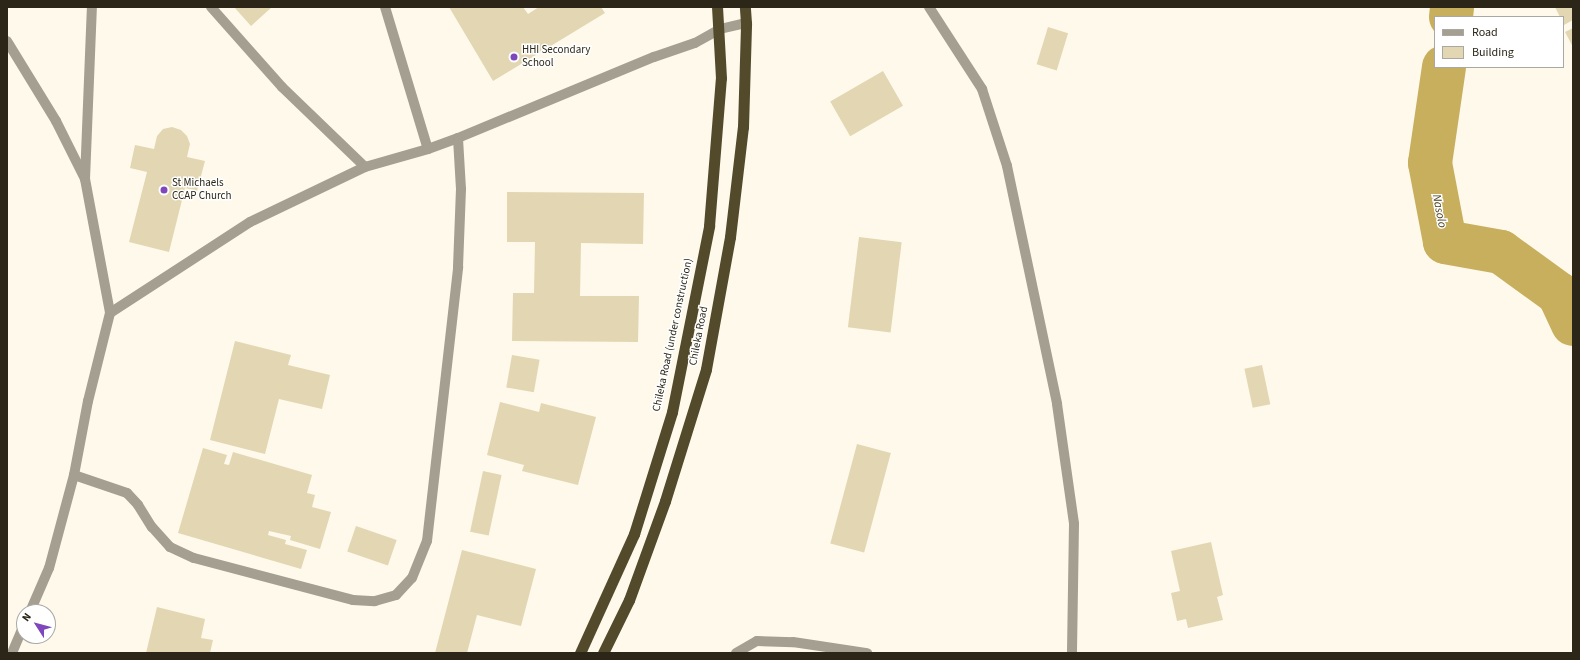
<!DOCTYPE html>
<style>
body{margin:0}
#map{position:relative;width:1580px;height:660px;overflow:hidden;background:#fef9eb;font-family:"Source Sans 3",sans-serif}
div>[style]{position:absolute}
.river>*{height:44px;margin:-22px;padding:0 22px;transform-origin:22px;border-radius:22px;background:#c8af5e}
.building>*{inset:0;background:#e2d7b2;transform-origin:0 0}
.service>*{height:10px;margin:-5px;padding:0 5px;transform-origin:5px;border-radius:5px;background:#a49f90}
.minor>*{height:10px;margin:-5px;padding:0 5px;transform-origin:5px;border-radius:5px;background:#a49f90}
.trunk>*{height:11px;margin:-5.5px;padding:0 5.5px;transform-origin:5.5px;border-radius:5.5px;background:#534a2c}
.dots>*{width:11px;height:11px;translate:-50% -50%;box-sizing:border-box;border:2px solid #fff;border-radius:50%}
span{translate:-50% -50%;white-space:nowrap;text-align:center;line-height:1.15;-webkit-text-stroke:3px #fff;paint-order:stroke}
.poi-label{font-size:11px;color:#2b2618}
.left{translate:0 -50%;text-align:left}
.street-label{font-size:11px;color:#2b2618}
.water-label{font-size:12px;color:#4a401c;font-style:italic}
.frame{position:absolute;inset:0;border:8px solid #2b2618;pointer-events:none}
.legend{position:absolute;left:1434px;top:16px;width:130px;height:52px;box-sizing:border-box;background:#fff;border:1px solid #aaa8a3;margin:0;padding:5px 7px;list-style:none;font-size:12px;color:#2b2618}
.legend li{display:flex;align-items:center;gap:8px;height:20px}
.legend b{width:20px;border:1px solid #aaa8a3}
.north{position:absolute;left:16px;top:604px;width:40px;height:40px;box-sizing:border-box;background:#fff;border:1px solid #aaa8a3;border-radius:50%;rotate:306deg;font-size:11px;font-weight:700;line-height:16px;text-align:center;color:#2b2618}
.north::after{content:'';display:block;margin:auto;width:14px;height:18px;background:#8047bd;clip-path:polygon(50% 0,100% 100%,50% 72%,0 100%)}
</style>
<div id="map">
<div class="river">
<i style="left:1451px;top:17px;width:10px;rotate:-84deg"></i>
<i style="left:1444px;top:67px;width:97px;rotate:98.3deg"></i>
<i style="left:1430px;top:163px;width:80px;rotate:79.2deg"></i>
<i style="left:1445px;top:242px;width:57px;rotate:10.1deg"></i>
<i style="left:1501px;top:252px;width:72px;rotate:35.9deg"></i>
<i style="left:1559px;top:294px;width:33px;rotate:65deg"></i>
</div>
<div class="building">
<i style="clip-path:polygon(234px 7px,272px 7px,251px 26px)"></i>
<i style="clip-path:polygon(449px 7px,523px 7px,528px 14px,539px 7px,601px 7px,605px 13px,493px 81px)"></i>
<i style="clip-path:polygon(1555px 7px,1573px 7px,1573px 20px,1564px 25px,1563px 17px,1560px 17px)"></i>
<i style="left:1048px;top:27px;width:21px;height:39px;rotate:17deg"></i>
<i style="clip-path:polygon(1573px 28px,1573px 47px,1565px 32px)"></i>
<i style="left:883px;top:71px;width:40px;height:61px;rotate:60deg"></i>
<i style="clip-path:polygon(172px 127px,181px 130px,187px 136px,190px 144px,187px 157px,205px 161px,197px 191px,185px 188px,169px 252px,129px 242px,147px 172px,130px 168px,135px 145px,154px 149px,157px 136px,163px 129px)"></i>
<i style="clip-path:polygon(507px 192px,644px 193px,643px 244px,581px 243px,580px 296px,639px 296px,638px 342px,512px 341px,513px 293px,534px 293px,535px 242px,507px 242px)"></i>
<i style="left:859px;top:237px;width:43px;height:91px;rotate:7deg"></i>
<i style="clip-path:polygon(235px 341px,291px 355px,288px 365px,330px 375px,322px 409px,279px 399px,265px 454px,210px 440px)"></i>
<i style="left:512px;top:355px;width:28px;height:33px;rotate:10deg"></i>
<i style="left:1262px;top:365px;width:40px;height:18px;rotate:78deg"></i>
<i style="clip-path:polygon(500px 402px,539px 412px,541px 403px,596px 417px,578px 485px,522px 471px,524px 465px,487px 455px)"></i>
<i style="left:857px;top:444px;width:35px;height:103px;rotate:15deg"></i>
<i style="clip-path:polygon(203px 448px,227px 455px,224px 464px,229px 465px,233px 452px,312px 475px,307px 493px,315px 495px,312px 507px,331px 512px,320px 549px,290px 540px,291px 536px,269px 531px,268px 535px,286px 540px,285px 544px,307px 550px,301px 569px,178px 533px)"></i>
<i style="left:483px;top:471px;width:19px;height:62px;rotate:12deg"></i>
<i style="left:356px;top:526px;width:43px;height:27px;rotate:19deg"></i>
<i style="clip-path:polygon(1211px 542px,1223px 595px,1217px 597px,1223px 620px,1188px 628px,1186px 619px,1177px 621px,1171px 593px,1180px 591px,1171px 551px)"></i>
<i style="clip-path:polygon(462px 550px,536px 569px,521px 626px,477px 615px,467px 653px,435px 653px)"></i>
<i style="clip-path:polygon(157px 607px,205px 619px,201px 638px,213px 640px,210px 653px,146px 653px)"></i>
</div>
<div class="service">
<i style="left:385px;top:7px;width:148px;rotate:73.2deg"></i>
</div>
<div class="minor">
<i style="left:211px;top:7px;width:107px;rotate:48.4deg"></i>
<i style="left:282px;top:87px;width:115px;rotate:43.9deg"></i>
<i style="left:929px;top:7px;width:98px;rotate:57.1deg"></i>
<i style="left:982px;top:89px;width:81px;rotate:72deg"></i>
<i style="left:1007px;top:166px;width:243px;rotate:78.1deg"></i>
<i style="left:1057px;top:404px;width:121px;rotate:81.9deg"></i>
<i style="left:1074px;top:524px;width:129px;rotate:90.9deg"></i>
<i style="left:7px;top:41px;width:94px;rotate:58.5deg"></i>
<i style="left:56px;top:121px;width:65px;rotate:63.4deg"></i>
<i style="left:85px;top:179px;width:136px;rotate:79.4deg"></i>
<i style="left:110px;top:313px;width:91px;rotate:104deg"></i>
<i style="left:88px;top:401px;width:75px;rotate:100.7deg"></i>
<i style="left:74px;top:475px;width:96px;rotate:105deg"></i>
<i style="left:49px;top:568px;width:48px;rotate:113.4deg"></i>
<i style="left:85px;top:179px;width:172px;rotate:-87.7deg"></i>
<i style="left:110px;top:313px;width:167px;rotate:-33deg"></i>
<i style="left:250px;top:222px;width:127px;rotate:-25.6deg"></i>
<i style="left:365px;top:167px;width:66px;rotate:-15.9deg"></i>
<i style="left:428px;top:149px;width:32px;rotate:-20deg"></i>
<i style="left:458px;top:138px;width:212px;rotate:-22.5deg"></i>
<i style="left:654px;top:57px;width:43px;rotate:-18.9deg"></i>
<i style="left:695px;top:43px;width:29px;rotate:-29deg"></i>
<i style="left:720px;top:29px;width:27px;rotate:-13deg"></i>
<i style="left:74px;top:475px;width:56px;rotate:18.8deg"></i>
<i style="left:127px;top:493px;width:16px;rotate:47deg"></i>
<i style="left:138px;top:505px;width:26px;rotate:58deg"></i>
<i style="left:152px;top:527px;width:27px;rotate:48deg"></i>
<i style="left:170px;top:547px;width:26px;rotate:25deg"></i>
<i style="left:194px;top:558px;width:164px;rotate:14.8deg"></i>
<i style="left:353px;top:600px;width:22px;rotate:3deg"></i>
<i style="left:375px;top:601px;width:22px;rotate:-16deg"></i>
<i style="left:396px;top:595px;width:23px;rotate:-47deg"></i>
<i style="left:412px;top:578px;width:40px;rotate:-68deg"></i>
<i style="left:427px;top:541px;width:276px;rotate:-83.5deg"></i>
<i style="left:458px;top:267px;width:78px;rotate:-87.8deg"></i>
<i style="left:461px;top:189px;width:51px;rotate:-93.4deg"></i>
<i style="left:12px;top:653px;width:30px;rotate:-67deg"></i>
<i style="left:736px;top:653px;width:24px;rotate:-30deg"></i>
<i style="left:757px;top:641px;width:36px;rotate:2deg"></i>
<i style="left:793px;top:642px;width:75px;rotate:8.5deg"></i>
</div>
<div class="trunk">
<i style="left:580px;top:653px;width:131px;rotate:-65.6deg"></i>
<i style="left:634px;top:534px;width:128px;rotate:-72.7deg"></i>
<i style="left:672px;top:412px;width:190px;rotate:-78.7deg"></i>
<i style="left:709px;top:226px;width:148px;rotate:-85.4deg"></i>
<i style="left:721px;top:78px;width:71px;rotate:-93.2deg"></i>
<i style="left:603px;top:653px;width:59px;rotate:-63.9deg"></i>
<i style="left:629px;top:600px;width:105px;rotate:-70deg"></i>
<i style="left:665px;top:501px;width:138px;rotate:-72.7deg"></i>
<i style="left:706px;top:369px;width:134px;rotate:-79.7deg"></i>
<i style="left:730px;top:237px;width:111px;rotate:-83.3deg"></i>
<i style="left:743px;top:127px;width:104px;rotate:-88.3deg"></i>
<i style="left:746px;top:23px;width:16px;rotate:-94deg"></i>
</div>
<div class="dots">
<i style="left:514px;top:57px;background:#8047bd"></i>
<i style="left:164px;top:190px;background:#8047bd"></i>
</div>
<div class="poi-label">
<span class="left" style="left:522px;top:57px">HHI Secondary<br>School</span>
<span class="left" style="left:172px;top:190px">St Michaels<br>CCAP Church</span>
</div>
<div class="street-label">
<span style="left:673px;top:335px;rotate:-78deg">Chileka Road (under construction)</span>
<span style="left:699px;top:336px;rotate:-79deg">Chileka Road</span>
</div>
<div class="water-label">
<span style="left:1439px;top:211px;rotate:79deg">Nasolo</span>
</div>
<div class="frame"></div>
<ul class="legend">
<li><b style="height:5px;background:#a49f90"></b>Road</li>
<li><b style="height:11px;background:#e2d7b2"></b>Building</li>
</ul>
<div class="north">N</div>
</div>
